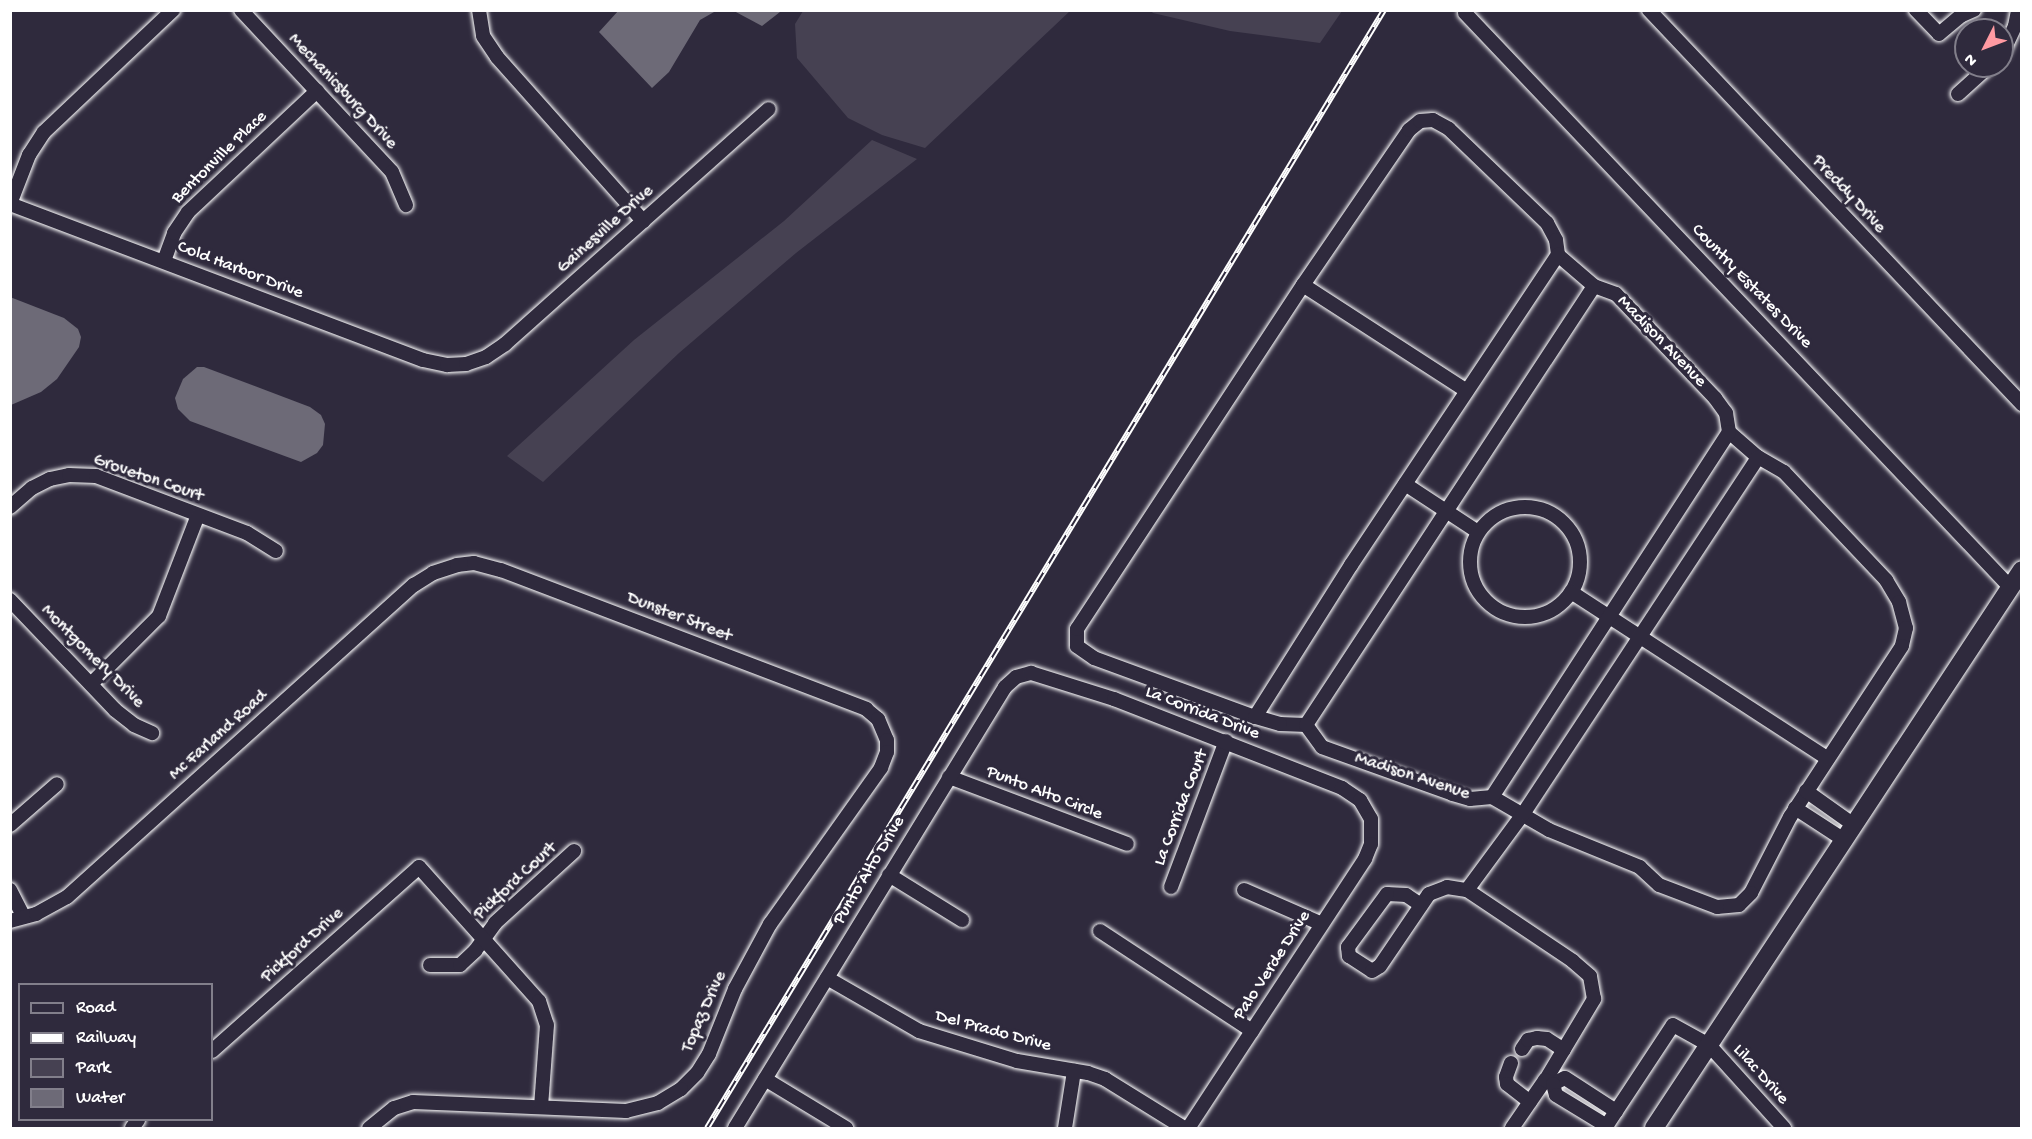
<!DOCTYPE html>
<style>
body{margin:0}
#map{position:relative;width:2032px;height:1139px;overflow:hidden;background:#2f2a3d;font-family:"Gochi Hand",sans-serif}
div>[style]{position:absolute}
.green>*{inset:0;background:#464152}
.water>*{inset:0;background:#6d6a77}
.roads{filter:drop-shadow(0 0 2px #fff) drop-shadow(0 0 2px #fff)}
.minor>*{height:14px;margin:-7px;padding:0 7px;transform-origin:7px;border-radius:7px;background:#2f2a3d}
.minor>.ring{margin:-7px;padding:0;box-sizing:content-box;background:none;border:14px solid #2f2a3d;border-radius:50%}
.secondary>*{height:18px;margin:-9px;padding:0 9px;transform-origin:9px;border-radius:9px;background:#2f2a3d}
.rail>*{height:6px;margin-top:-3px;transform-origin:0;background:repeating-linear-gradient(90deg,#2f2a3d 0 11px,#fff 0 22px);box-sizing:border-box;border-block:2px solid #fff}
span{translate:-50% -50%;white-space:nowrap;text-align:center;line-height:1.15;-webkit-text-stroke:6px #2f2a3d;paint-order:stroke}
.street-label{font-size:18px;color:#fff}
.frame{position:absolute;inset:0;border:12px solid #fff;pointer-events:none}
.legend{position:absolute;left:18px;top:983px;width:195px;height:138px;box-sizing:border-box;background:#2f2a3d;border:2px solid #827f8b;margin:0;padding:8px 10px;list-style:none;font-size:18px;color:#fff}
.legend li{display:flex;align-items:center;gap:12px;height:30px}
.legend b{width:30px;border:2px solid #827f8b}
.north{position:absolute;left:1954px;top:18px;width:60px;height:60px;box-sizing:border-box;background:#2f2a3d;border:2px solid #827f8b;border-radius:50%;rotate:228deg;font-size:16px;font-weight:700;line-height:24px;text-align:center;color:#fff}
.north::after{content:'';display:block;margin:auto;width:21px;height:27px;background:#ff9aa2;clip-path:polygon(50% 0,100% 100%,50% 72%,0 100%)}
</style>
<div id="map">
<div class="green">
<i style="clip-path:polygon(803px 11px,803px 10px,1070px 11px,925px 148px,882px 135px,848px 118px,797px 58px,795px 24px)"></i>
<i style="clip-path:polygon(1151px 11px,1342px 11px,1320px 43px,1230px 31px,1153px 13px)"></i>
<i style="clip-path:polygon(872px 140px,917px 159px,796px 253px,679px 353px,543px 482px,507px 456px,634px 340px,784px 221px)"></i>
</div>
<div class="water">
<i style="clip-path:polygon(619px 10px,724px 10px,724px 11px,714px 12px,700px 20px,669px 72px,652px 88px,599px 32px)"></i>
<i style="clip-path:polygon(779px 11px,780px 12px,762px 26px,734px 11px)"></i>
<i style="clip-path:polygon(10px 297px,64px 318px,78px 329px,81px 337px,79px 347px,57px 379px,41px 392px,11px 405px)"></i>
<i style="clip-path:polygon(197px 367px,204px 367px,310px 407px,321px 415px,325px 424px,323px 445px,317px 453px,301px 462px,190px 421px,178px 409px,175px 398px,183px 379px)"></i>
</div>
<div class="roads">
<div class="minor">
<i style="left:241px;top:10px;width:221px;rotate:47deg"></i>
<i style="left:392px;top:172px;width:36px;rotate:67deg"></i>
<i style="left:479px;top:10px;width:26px;rotate:81deg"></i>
<i style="left:483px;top:36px;width:25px;rotate:56deg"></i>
<i style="left:497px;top:57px;width:220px;rotate:48.3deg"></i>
<i style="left:1649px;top:10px;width:543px;rotate:46.57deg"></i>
<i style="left:1916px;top:10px;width:33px;rotate:46deg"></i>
<i style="left:1939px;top:34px;width:30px;rotate:-40deg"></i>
<i style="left:1962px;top:15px;width:13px;rotate:-23deg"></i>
<i style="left:1465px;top:13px;width:792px;rotate:46.48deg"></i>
<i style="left:2002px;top:54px;width:31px;rotate:-65deg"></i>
<i style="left:2015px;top:26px;width:16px;rotate:-79deg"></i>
<i style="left:1958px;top:94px;width:42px;rotate:-42.1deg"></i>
<i style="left:1433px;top:120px;width:18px;rotate:29deg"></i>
<i style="left:1449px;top:129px;width:136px;rotate:43.8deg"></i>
<i style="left:1547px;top:223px;width:19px;rotate:62deg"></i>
<i style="left:1556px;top:240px;width:15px;rotate:82deg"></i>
<i style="left:1558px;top:255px;width:48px;rotate:40.7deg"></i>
<i style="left:1594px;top:286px;width:23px;rotate:20deg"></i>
<i style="left:1616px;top:294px;width:144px;rotate:46.4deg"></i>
<i style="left:1715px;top:398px;width:19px;rotate:54deg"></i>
<i style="left:1726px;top:413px;width:19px;rotate:81deg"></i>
<i style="left:1729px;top:432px;width:38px;rotate:41deg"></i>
<i style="left:1758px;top:457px;width:30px;rotate:30deg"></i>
<i style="left:1784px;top:472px;width:149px;rotate:46.6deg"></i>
<i style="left:1886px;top:580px;width:26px;rotate:59deg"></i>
<i style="left:1899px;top:602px;width:27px;rotate:75deg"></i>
<i style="left:1906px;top:628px;width:18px;rotate:103deg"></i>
<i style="left:1902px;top:646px;width:204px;rotate:123.2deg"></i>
<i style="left:1790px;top:817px;width:85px;rotate:117.2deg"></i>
<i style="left:1751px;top:893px;width:17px;rotate:135deg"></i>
<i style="left:1739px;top:905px;width:22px;rotate:175deg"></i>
<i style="left:1717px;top:907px;width:62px;rotate:-159.2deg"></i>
<i style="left:1659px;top:885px;width:26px;rotate:-137deg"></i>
<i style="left:1640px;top:867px;width:98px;rotate:-157.9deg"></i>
<i style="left:1549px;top:830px;width:66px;rotate:-149.9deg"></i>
<i style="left:1492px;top:797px;width:22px;rotate:175deg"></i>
<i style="left:1470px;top:799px;width:18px;rotate:-164deg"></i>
<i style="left:1453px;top:794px;width:139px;rotate:-160.3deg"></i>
<i style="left:1322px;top:747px;width:27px;rotate:-126deg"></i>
<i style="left:1306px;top:725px;width:26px;rotate:-178deg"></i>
<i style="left:1280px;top:724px;width:26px;rotate:-164deg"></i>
<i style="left:1255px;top:717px;width:171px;rotate:-159.9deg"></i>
<i style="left:1094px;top:658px;width:21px;rotate:-145deg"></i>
<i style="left:1077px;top:646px;width:17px;rotate:-90deg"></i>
<i style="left:1077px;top:629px;width:412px;rotate:-56.7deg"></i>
<i style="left:1303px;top:285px;width:188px;rotate:-55.6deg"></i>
<i style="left:1409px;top:130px;width:14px;rotate:-39deg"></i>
<i style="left:1420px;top:121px;width:13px;rotate:-4deg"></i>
<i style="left:10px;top:204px;width:441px;rotate:20.7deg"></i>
<i style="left:423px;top:360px;width:25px;rotate:12deg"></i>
<i style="left:447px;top:365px;width:19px;rotate:-3deg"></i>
<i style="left:466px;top:364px;width:21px;rotate:-19deg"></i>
<i style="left:486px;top:357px;width:23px;rotate:-34deg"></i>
<i style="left:505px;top:344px;width:353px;rotate:-41.7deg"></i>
<i style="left:10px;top:204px;width:53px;rotate:-68.8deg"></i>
<i style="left:29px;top:155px;width:27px;rotate:-57deg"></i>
<i style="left:44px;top:132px;width:178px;rotate:-43.4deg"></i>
<i style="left:164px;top:261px;width:30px;rotate:-70deg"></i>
<i style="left:174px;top:233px;width:25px;rotate:-56deg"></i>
<i style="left:188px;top:212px;width:177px;rotate:-43.2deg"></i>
<i style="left:1303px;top:285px;width:195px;rotate:32.9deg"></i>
<i style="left:1405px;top:484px;width:87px;rotate:33.3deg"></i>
<i class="ring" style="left:1470px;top:507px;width:96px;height:96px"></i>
<i style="left:10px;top:507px;width:29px;rotate:-41deg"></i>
<i style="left:32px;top:488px;width:20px;rotate:-27deg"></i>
<i style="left:50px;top:479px;width:19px;rotate:-12deg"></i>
<i style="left:69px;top:475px;width:27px;rotate:2deg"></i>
<i style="left:96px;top:476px;width:161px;rotate:20.7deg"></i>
<i style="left:247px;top:533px;width:34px;rotate:32deg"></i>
<i style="left:1571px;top:592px;width:306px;rotate:33deg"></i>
<i style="left:10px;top:600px;width:152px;rotate:46.3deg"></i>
<i style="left:115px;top:710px;width:24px;rotate:38deg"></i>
<i style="left:134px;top:725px;width:20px;rotate:24deg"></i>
<i style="left:91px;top:684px;width:96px;rotate:-45deg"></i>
<i style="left:159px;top:616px;width:108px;rotate:-68.9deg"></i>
<i style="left:1255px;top:717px;width:180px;rotate:-57.7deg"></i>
<i style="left:1351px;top:565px;width:373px;rotate:-56.3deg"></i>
<i style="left:1306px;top:725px;width:525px;rotate:-56.73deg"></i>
<i style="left:949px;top:777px;width:190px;rotate:20.6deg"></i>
<i style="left:1806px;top:791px;width:59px;rotate:35.3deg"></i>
<i style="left:1492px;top:797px;width:435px;rotate:-57deg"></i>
<i style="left:1795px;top:808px;width:59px;rotate:33.1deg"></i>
<i style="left:10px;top:825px;width:62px;rotate:-41.1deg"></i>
<i style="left:889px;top:875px;width:86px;rotate:31.7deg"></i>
<i style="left:1171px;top:887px;width:156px;rotate:-69.4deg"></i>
<i style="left:10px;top:890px;width:30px;rotate:63deg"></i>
<i style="left:1244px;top:890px;width:85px;rotate:23.6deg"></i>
<i style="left:1421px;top:905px;width:18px;rotate:-146deg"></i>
<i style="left:1406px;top:895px;width:19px;rotate:-177deg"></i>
<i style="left:1387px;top:894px;width:66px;rotate:126.3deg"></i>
<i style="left:1348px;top:947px;width:9px;rotate:84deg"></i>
<i style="left:1349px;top:956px;width:27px;rotate:33deg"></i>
<i style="left:1372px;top:971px;width:9px;rotate:-32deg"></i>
<i style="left:1380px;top:966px;width:87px;rotate:-55.8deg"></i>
<i style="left:1429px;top:894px;width:19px;rotate:-21deg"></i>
<i style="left:1447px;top:887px;width:20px;rotate:9deg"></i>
<i style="left:10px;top:921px;width:27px;rotate:-15deg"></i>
<i style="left:36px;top:914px;width:35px;rotate:-29deg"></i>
<i style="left:67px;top:897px;width:467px;rotate:-42deg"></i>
<i style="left:414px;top:585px;width:22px;rotate:-32deg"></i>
<i style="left:433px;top:573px;width:25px;rotate:-18deg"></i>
<i style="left:457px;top:565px;width:17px;rotate:-7deg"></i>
<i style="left:474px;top:563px;width:28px;rotate:15deg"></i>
<i style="left:501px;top:570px;width:391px;rotate:20.8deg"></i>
<i style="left:866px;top:709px;width:16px;rotate:40deg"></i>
<i style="left:878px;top:719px;width:23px;rotate:67deg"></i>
<i style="left:887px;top:740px;width:12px;rotate:90deg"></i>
<i style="left:887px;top:752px;width:17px;rotate:111deg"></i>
<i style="left:881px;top:768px;width:191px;rotate:125.4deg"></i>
<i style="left:770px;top:924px;width:74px;rotate:118.3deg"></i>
<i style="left:735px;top:989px;width:70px;rotate:111.8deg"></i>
<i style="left:709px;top:1054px;width:22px;rotate:122deg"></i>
<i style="left:697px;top:1073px;width:23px;rotate:135deg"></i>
<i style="left:681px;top:1089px;width:27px;rotate:149deg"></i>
<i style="left:658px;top:1103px;width:33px;rotate:166deg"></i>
<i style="left:626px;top:1111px;width:213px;rotate:-177.6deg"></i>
<i style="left:413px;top:1102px;width:20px;rotate:162deg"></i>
<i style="left:394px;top:1108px;width:32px;rotate:141deg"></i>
<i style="left:1100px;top:931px;width:182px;rotate:33.3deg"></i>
<i style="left:430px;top:965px;width:30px"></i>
<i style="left:460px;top:965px;width:21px;rotate:-43deg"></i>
<i style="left:475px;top:951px;width:34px;rotate:-54deg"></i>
<i style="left:495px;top:923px;width:107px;rotate:-42.3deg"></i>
<i style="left:827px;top:978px;width:106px;rotate:29.9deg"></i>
<i style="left:919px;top:1031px;width:102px;rotate:17deg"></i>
<i style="left:1017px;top:1061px;width:72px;rotate:9.6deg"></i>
<i style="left:1088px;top:1073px;width:18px;rotate:19deg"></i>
<i style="left:1105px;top:1079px;width:93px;rotate:31.8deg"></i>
<i style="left:1522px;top:1049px;width:11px;rotate:-56deg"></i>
<i style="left:1528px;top:1040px;width:9px;rotate:-13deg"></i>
<i style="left:1537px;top:1038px;width:10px;rotate:6deg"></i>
<i style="left:1547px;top:1039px;width:20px;rotate:33deg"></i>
<i style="left:212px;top:1051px;width:277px;rotate:-41.6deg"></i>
<i style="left:419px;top:867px;width:180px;rotate:48.2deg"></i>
<i style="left:539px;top:1001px;width:25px;rotate:72deg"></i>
<i style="left:547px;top:1025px;width:82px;rotate:94.2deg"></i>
<i style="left:1511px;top:1063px;width:15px;rotate:110deg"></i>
<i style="left:1506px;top:1077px;width:7px;rotate:82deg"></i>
<i style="left:1507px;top:1084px;width:29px;rotate:38deg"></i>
<i style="left:765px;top:1079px;width:95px;rotate:31.2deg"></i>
<i style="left:1545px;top:1081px;width:96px;rotate:-59.1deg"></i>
<i style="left:1594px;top:999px;width:23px;rotate:-100deg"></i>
<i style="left:1590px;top:976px;width:23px;rotate:-139deg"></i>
<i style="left:1573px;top:961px;width:128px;rotate:-146.2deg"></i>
<i style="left:1467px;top:890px;width:94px;rotate:-53.6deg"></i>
<i style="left:1523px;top:814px;width:427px;rotate:-56.6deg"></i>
<i style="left:1553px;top:1084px;width:13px;rotate:-27deg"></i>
<i style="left:1565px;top:1078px;width:61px;rotate:32.9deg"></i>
<i style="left:132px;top:1128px;width:10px;rotate:-53deg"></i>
<i style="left:735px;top:1128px;width:517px;rotate:-58.52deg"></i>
<i style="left:1005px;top:687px;width:15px;rotate:-42deg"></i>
<i style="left:1016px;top:677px;width:16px;rotate:-15deg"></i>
<i style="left:1031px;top:673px;width:87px;rotate:17.4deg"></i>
<i style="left:1114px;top:699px;width:245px;rotate:21.3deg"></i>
<i style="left:1342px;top:788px;width:22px;rotate:34deg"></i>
<i style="left:1360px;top:800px;width:22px;rotate:60deg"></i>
<i style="left:1371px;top:819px;width:25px;rotate:90deg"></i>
<i style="left:1371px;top:844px;width:16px;rotate:112deg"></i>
<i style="left:1365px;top:859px;width:322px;rotate:123.3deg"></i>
<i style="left:1065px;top:1128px;width:58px;rotate:-81deg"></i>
<i style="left:1512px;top:1128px;width:58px;rotate:-55.5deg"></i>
<i style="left:1545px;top:1080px;width:9px;rotate:27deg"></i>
<i style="left:1553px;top:1084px;width:11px;rotate:75deg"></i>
<i style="left:1556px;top:1095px;width:60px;rotate:31.3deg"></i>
<i style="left:1605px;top:1128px;width:123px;rotate:-56.6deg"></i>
<i style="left:1673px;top:1025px;width:41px;rotate:29.1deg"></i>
<i style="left:1709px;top:1045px;width:112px;rotate:47.9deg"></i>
</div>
<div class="secondary">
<i style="left:1654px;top:1128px;width:668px;rotate:-56.6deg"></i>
</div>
</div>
<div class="rail">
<i style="left:707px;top:1128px;width:1307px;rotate:-58.8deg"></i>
</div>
<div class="street-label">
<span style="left:342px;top:92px;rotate:47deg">Mechanicsburg Drive</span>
<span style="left:220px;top:158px;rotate:-44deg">Bentonville Place</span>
<span style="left:1848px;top:195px;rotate:47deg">Preddy Drive</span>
<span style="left:606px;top:230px;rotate:-42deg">Gainesville Drive</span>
<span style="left:240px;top:271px;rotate:21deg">Cold Harbor Drive</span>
<span style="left:1751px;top:287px;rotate:46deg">Country Estates Drive</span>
<span style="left:1661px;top:342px;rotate:46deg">Madison Avenue</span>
<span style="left:148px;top:479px;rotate:19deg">Groveton Court</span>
<span style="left:679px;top:618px;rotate:21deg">Dunster Street</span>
<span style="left:92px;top:657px;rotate:45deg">Montgomery Drive</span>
<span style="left:1202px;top:714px;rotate:21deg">La Corrida Drive</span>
<span style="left:219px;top:736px;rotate:-42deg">Mc Farland Road</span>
<span style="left:1412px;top:777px;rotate:18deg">Madison Avenue</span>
<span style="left:1044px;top:794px;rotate:21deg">Punto Alto Circle</span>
<span style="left:1182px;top:808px;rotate:-69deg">La Corrida Court</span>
<span style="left:870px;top:871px;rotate:-59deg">Punto Alto Drive</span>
<span style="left:516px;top:882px;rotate:-43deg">Pickford Court</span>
<span style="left:303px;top:946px;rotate:-42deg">Pickford Drive</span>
<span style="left:1273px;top:966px;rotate:-57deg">Palo Verde Drive</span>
<span style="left:705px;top:1012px;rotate:-66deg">Topaz Drive</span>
<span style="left:993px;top:1032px;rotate:15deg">Del Prado Drive</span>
<span style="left:1760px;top:1075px;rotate:48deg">Lilac Drive</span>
</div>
<div class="frame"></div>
<ul class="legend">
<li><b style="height:8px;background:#2f2a3d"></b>Road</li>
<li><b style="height:8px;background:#fff"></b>Railway</li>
<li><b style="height:16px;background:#464152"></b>Park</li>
<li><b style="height:16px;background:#6d6a77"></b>Water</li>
</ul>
<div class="north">N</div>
</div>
